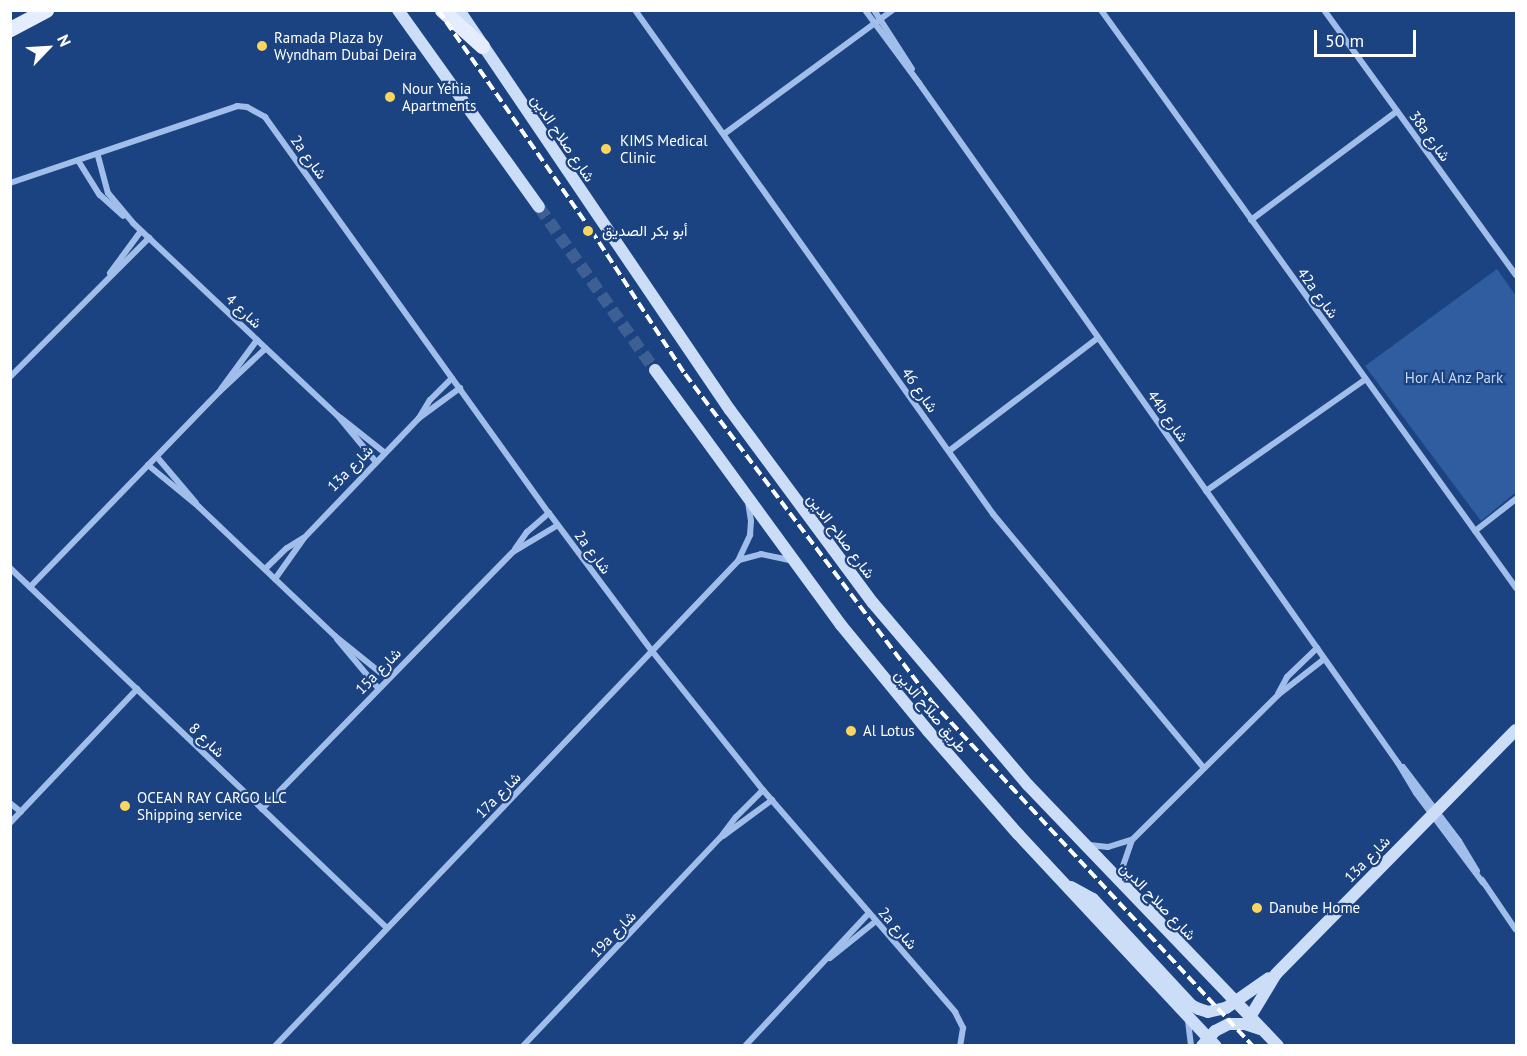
<!DOCTYPE html>
<meta charset="utf-8">
<style>
body{margin:0}
#map{position:relative;width:1527px;height:1056px;overflow:hidden;background:#1c4381;font-family:"PT Sans",Vazirmatn,sans-serif}
div>[style]{position:absolute}
.green>*{inset:0;background:#305ca0}
.secondary-tunnel>*{height:12px;margin-top:-6px;transform-origin:0;background:repeating-linear-gradient(90deg,#3e5f94 0 12px,transparent 0 18px)}
.street>*{height:6px;margin:-3px;padding:0 3px;transform-origin:3px;border-radius:3px;background:#a1beea}
.secondary>*{height:12px;margin:-6px;padding:0 6px;transform-origin:6px;border-radius:6px;background:#ccddf7}
.primary>*{height:15px;margin:-7.5px;padding:0 7.5px;transform-origin:7.5px;border-radius:7.5px;background:#e4edfe}
.rail>*{height:4px;margin-top:-2px;transform-origin:0;background:repeating-linear-gradient(90deg,#fff 0 10px,transparent 0 14.5px)}
.dots>*{width:16px;height:16px;translate:-50% -50%;box-sizing:border-box;border:3px solid #1c4381;border-radius:50%}
span{translate:-50% -50%;white-space:nowrap;text-align:center;line-height:1.15;-webkit-text-stroke:4.5px #1c4381;paint-order:stroke}
.poi-label{font-size:15px;color:#fff}
.left{translate:0 -50%;text-align:left}
.street-label{font-size:15px;color:#fff}
.park-label{font-size:15px;color:#c5d9f7}
.frame{position:absolute;inset:0;border:12px solid #fff;pointer-events:none}
.north{position:absolute;left:18px;top:18px;width:60px;height:60px;-webkit-text-stroke:4px #1c4381;paint-order:stroke;rotate:65deg;font-size:16px;font-weight:700;line-height:24px;text-align:center;color:#fff}
.north::after{content:'';display:block;margin:auto;width:21px;height:27px;background:#fff;clip-path:polygon(50% 0,100% 100%,50% 72%,0 100%)}
.scale{position:absolute;left:1314px;top:30px;width:102px;height:27px;box-sizing:border-box;border:3px solid #fff;border-top:0;padding-left:8px;font-size:18px;line-height:21px;white-space:nowrap;color:#fff;-webkit-text-stroke:4px #1c4381;paint-order:stroke}
</style>
<div id="map">
<div class="green">
<i style="clip-path:polygon(1497px 269px,1516px 296px,1516px 492px,1481px 521px,1365px 366px)"></i>
</div>
<div class="secondary-tunnel">
<i style="left:539px;top:207px;width:200px;rotate:54.6deg"></i>
</div>
<div class="street">
<i style="left:635px;top:10px;width:618px;rotate:54.61deg"></i>
<i style="left:993px;top:514px;width:330px;rotate:50.3deg"></i>
<i style="left:865px;top:10px;width:91px;rotate:53.5deg"></i>
<i style="left:919px;top:83px;width:832px;rotate:54.84deg"></i>
<i style="left:1398px;top:763px;width:35px;rotate:59deg"></i>
<i style="left:1416px;top:793px;width:112px;rotate:53.3deg"></i>
<i style="left:874px;top:10px;width:70px;rotate:57.2deg"></i>
<i style="left:1101px;top:10px;width:712px;rotate:54.32deg"></i>
<i style="left:1324px;top:10px;width:327px;rotate:54.1deg"></i>
<i style="left:724px;top:134px;width:210px;rotate:-36.3deg"></i>
<i style="left:98px;top:156px;width:38px;rotate:75deg"></i>
<i style="left:108px;top:193px;width:39px;rotate:50deg"></i>
<i style="left:133px;top:223px;width:282px;rotate:43.3deg"></i>
<i style="left:338px;top:416px;width:60px;rotate:50.4deg"></i>
<i style="left:79px;top:162px;width:39px;rotate:58deg"></i>
<i style="left:100px;top:195px;width:31px;rotate:42deg"></i>
<i style="left:10px;top:183px;width:240px;rotate:-18.7deg"></i>
<i style="left:237px;top:106px;width:10px;rotate:6deg"></i>
<i style="left:247px;top:107px;width:21px;rotate:29deg"></i>
<i style="left:265px;top:117px;width:487px;rotate:54.4deg"></i>
<i style="left:549px;top:513px;width:172px;rotate:53.3deg"></i>
<i style="left:652px;top:651px;width:178px;rotate:51.4deg"></i>
<i style="left:763px;top:790px;width:294px;rotate:49.1deg"></i>
<i style="left:955px;top:1012px;width:18px;rotate:63deg"></i>
<i style="left:963px;top:1028px;width:18px;rotate:99deg"></i>
<i style="left:1251px;top:220px;width:182px;rotate:-36.7deg"></i>
<i style="left:110px;top:273px;width:52px;rotate:-53.6deg"></i>
<i style="left:10px;top:377px;width:197px;rotate:-45deg"></i>
<i style="left:221px;top:389px;width:61px;rotate:-53.7deg"></i>
<i style="left:341px;top:418px;width:56px;rotate:38.5deg"></i>
<i style="left:419px;top:418px;width:21px;rotate:-59deg"></i>
<i style="left:430px;top:400px;width:31px;rotate:-45deg"></i>
<i style="left:949px;top:451px;width:187px;rotate:-37.2deg"></i>
<i style="left:157px;top:457px;width:60px;rotate:49.7deg"></i>
<i style="left:148px;top:465px;width:65px;rotate:39.4deg"></i>
<i style="left:198px;top:506px;width:189px;rotate:43.5deg"></i>
<i style="left:335px;top:636px;width:67px;rotate:38.9deg"></i>
<i style="left:1206px;top:491px;width:195px;rotate:-35deg"></i>
<i style="left:1475px;top:531px;width:52px;rotate:-38deg"></i>
<i style="left:515px;top:549px;width:21px;rotate:-55deg"></i>
<i style="left:527px;top:532px;width:29px;rotate:-41deg"></i>
<i style="left:739px;top:560px;width:23px;rotate:-15deg"></i>
<i style="left:761px;top:554px;width:30px;rotate:12deg"></i>
<i style="left:10px;top:568px;width:521px;rotate:43.68deg"></i>
<i style="left:265px;top:569px;width:30px;rotate:-44deg"></i>
<i style="left:287px;top:548px;width:19px;rotate:-32deg"></i>
<i style="left:275px;top:579px;width:50px;rotate:-54.7deg"></i>
<i style="left:304px;top:538px;width:166px;rotate:-46.2deg"></i>
<i style="left:419px;top:418px;width:51px;rotate:-36.2deg"></i>
<i style="left:30px;top:587px;width:272px;rotate:-45.9deg"></i>
<i style="left:219px;top:392px;width:64px;rotate:-43.1deg"></i>
<i style="left:337px;top:639px;width:64px;rotate:50.1deg"></i>
<i style="left:1278px;top:694px;width:19px;rotate:-62deg"></i>
<i style="left:1287px;top:677px;width:42px;rotate:-44deg"></i>
<i style="left:1403px;top:767px;width:93px;rotate:52.9deg"></i>
<i style="left:1459px;top:841px;width:35px;rotate:59deg"></i>
<i style="left:10px;top:803px;width:14px;rotate:39deg"></i>
<i style="left:262px;top:809px;width:359px;rotate:-45.7deg"></i>
<i style="left:513px;top:552px;width:52px;rotate:-31deg"></i>
<i style="left:10px;top:823px;width:185px;rotate:-46.5deg"></i>
<i style="left:723px;top:836px;width:61px;rotate:-36.3deg"></i>
<i style="left:1089px;top:845px;width:19px;rotate:6deg"></i>
<i style="left:1108px;top:847px;width:24px;rotate:-17deg"></i>
<i style="left:1482px;top:880px;width:60px;rotate:55.8deg"></i>
<i style="left:1126px;top:884px;width:18px;rotate:-99deg"></i>
<i style="left:1123px;top:866px;width:28px;rotate:-71deg"></i>
<i style="left:1132px;top:840px;width:206px;rotate:-44.8deg"></i>
<i style="left:1278px;top:695px;width:58px;rotate:-38deg"></i>
<i style="left:830px;top:958px;width:59px;rotate:-38.8deg"></i>
<i style="left:1188px;top:1021px;width:25px;rotate:83deg"></i>
<i style="left:10px;top:1045px;width:1px;rotate:45deg"></i>
<i style="left:275px;top:1046px;width:671px;rotate:-46.33deg"></i>
<i style="left:738px;top:561px;width:29px;rotate:-65deg"></i>
<i style="left:750px;top:535px;width:14px;rotate:-86deg"></i>
<i style="left:751px;top:521px;width:18px;rotate:-99deg"></i>
<i style="left:523px;top:1046px;width:286px;rotate:-46.6deg"></i>
<i style="left:720px;top:838px;width:26px;rotate:-53deg"></i>
<i style="left:736px;top:817px;width:38px;rotate:-45deg"></i>
<i style="left:745px;top:1046px;width:182px;rotate:-47deg"></i>
</div>
<div class="secondary">
<i style="left:398px;top:10px;width:242px;rotate:54.4deg"></i>
<i style="left:459px;top:10px;width:483px;rotate:55.9deg"></i>
<i style="left:730px;top:410px;width:240px;rotate:53.5deg"></i>
<i style="left:873px;top:603px;width:239px;rotate:49.6deg"></i>
<i style="left:1028px;top:785px;width:361px;rotate:46.2deg"></i>
<i style="left:655px;top:370px;width:316px;rotate:53.9deg"></i>
<i style="left:841px;top:625px;width:137px;rotate:50.6deg"></i>
<i style="left:928px;top:731px;width:137px;rotate:48.9deg"></i>
<i style="left:1018px;top:834px;width:290px;rotate:47deg"></i>
<i style="left:1071px;top:887px;width:25px;rotate:29deg"></i>
<i style="left:1093px;top:899px;width:144px;rotate:47.2deg"></i>
<i style="left:1191px;top:1005px;width:9px;rotate:27deg"></i>
<i style="left:1199px;top:1009px;width:9px;rotate:18deg"></i>
<i style="left:1208px;top:1012px;width:18px;rotate:-13deg"></i>
<i style="left:1226px;top:1008px;width:52px;rotate:-34.9deg"></i>
<i style="left:1250px;top:1017px;width:50px;rotate:-58.8deg"></i>
<i style="left:1276px;top:974px;width:342px;rotate:-45.5deg"></i>
<i style="left:1202px;top:1046px;width:20px;rotate:-49deg"></i>
<i style="left:1215px;top:1031px;width:16px;rotate:-27deg"></i>
<i style="left:1229px;top:1024px;width:16px"></i>
<i style="left:1245px;top:1024px;width:16px;rotate:18deg"></i>
</div>
<div class="primary">
<i style="left:442px;top:10px;width:54px;rotate:42deg"></i>
<i style="left:10px;top:29px;width:41px;rotate:-27.8deg"></i>
</div>
<div class="rail">
<i style="left:438px;top:10px;width:268px;rotate:55.2deg"></i>
<i style="left:591px;top:230px;width:172px;rotate:56.9deg"></i>
<i style="left:685px;top:374px;width:409px;rotate:53deg"></i>
<i style="left:931px;top:701px;width:472px;rotate:47deg"></i>
</div>
<div class="dots">
<i style="left:262px;top:46px;background:#fad55f"></i>
<i style="left:390px;top:97px;background:#fad55f"></i>
<i style="left:606px;top:149px;background:#fad55f"></i>
<i style="left:588px;top:231px;background:#fad55f"></i>
<i style="left:851px;top:731px;background:#fad55f"></i>
<i style="left:125px;top:806px;background:#fad55f"></i>
<i style="left:1257px;top:908px;background:#fad55f"></i>
</div>
<div class="poi-label">
<span class="left" style="left:274px;top:46px">Ramada Plaza by<br>Wyndham Dubai Deira</span>
<span class="left" style="left:402px;top:97px">Nour Yehia<br>Apartments</span>
<span class="left" style="left:620px;top:149px">KIMS Medical<br>Clinic</span>
<span class="left" style="left:602px;top:231px">أبو بكر الصديق</span>
<span class="left" style="left:863px;top:731px">Al Lotus</span>
<span class="left" style="left:137px;top:806px">OCEAN RAY CARGO LLC<br>Shipping service</span>
<span class="left" style="left:1269px;top:908px">Danube Home</span>
</div>
<div class="street-label">
<span style="left:1430px;top:136px;rotate:54deg">38a شارع</span>
<span style="left:563px;top:138px;rotate:56deg">شارع صلاح الدين</span>
<span style="left:309px;top:157px;rotate:54deg">2a شارع</span>
<span style="left:1318px;top:293px;rotate:54deg">42a شارع</span>
<span style="left:244px;top:311px;rotate:43deg">شارع 4</span>
<span style="left:920px;top:390px;rotate:55deg">شارع 46</span>
<span style="left:1168px;top:416px;rotate:55deg">44b شارع</span>
<span style="left:350px;top:468px;rotate:-46deg">13a شارع</span>
<span style="left:841px;top:536px;rotate:53deg">شارع صلاح الدين</span>
<span style="left:593px;top:552px;rotate:53deg">2a شارع</span>
<span style="left:378px;top:671px;rotate:-46deg">15a شارع</span>
<span style="left:931px;top:711px;rotate:50deg">طريق صلاح الدين</span>
<span style="left:207px;top:740px;rotate:44deg">شارع 8</span>
<span style="left:498px;top:795px;rotate:-46deg">17a شارع</span>
<span style="left:1367px;top:859px;rotate:-46deg">13a شارع</span>
<span style="left:1158px;top:901px;rotate:46deg">شارع صلاح الدين</span>
<span style="left:898px;top:928px;rotate:49deg">2a شارع</span>
<span style="left:613px;top:934px;rotate:-46deg">19a شارع</span>
</div>
<div class="park-label">
<span style="left:1454px;top:378px">Hor Al Anz Park</span>
</div>
<div class="frame"></div>
<div class="north">N</div>
<div class="scale">50 m</div>
</div>
